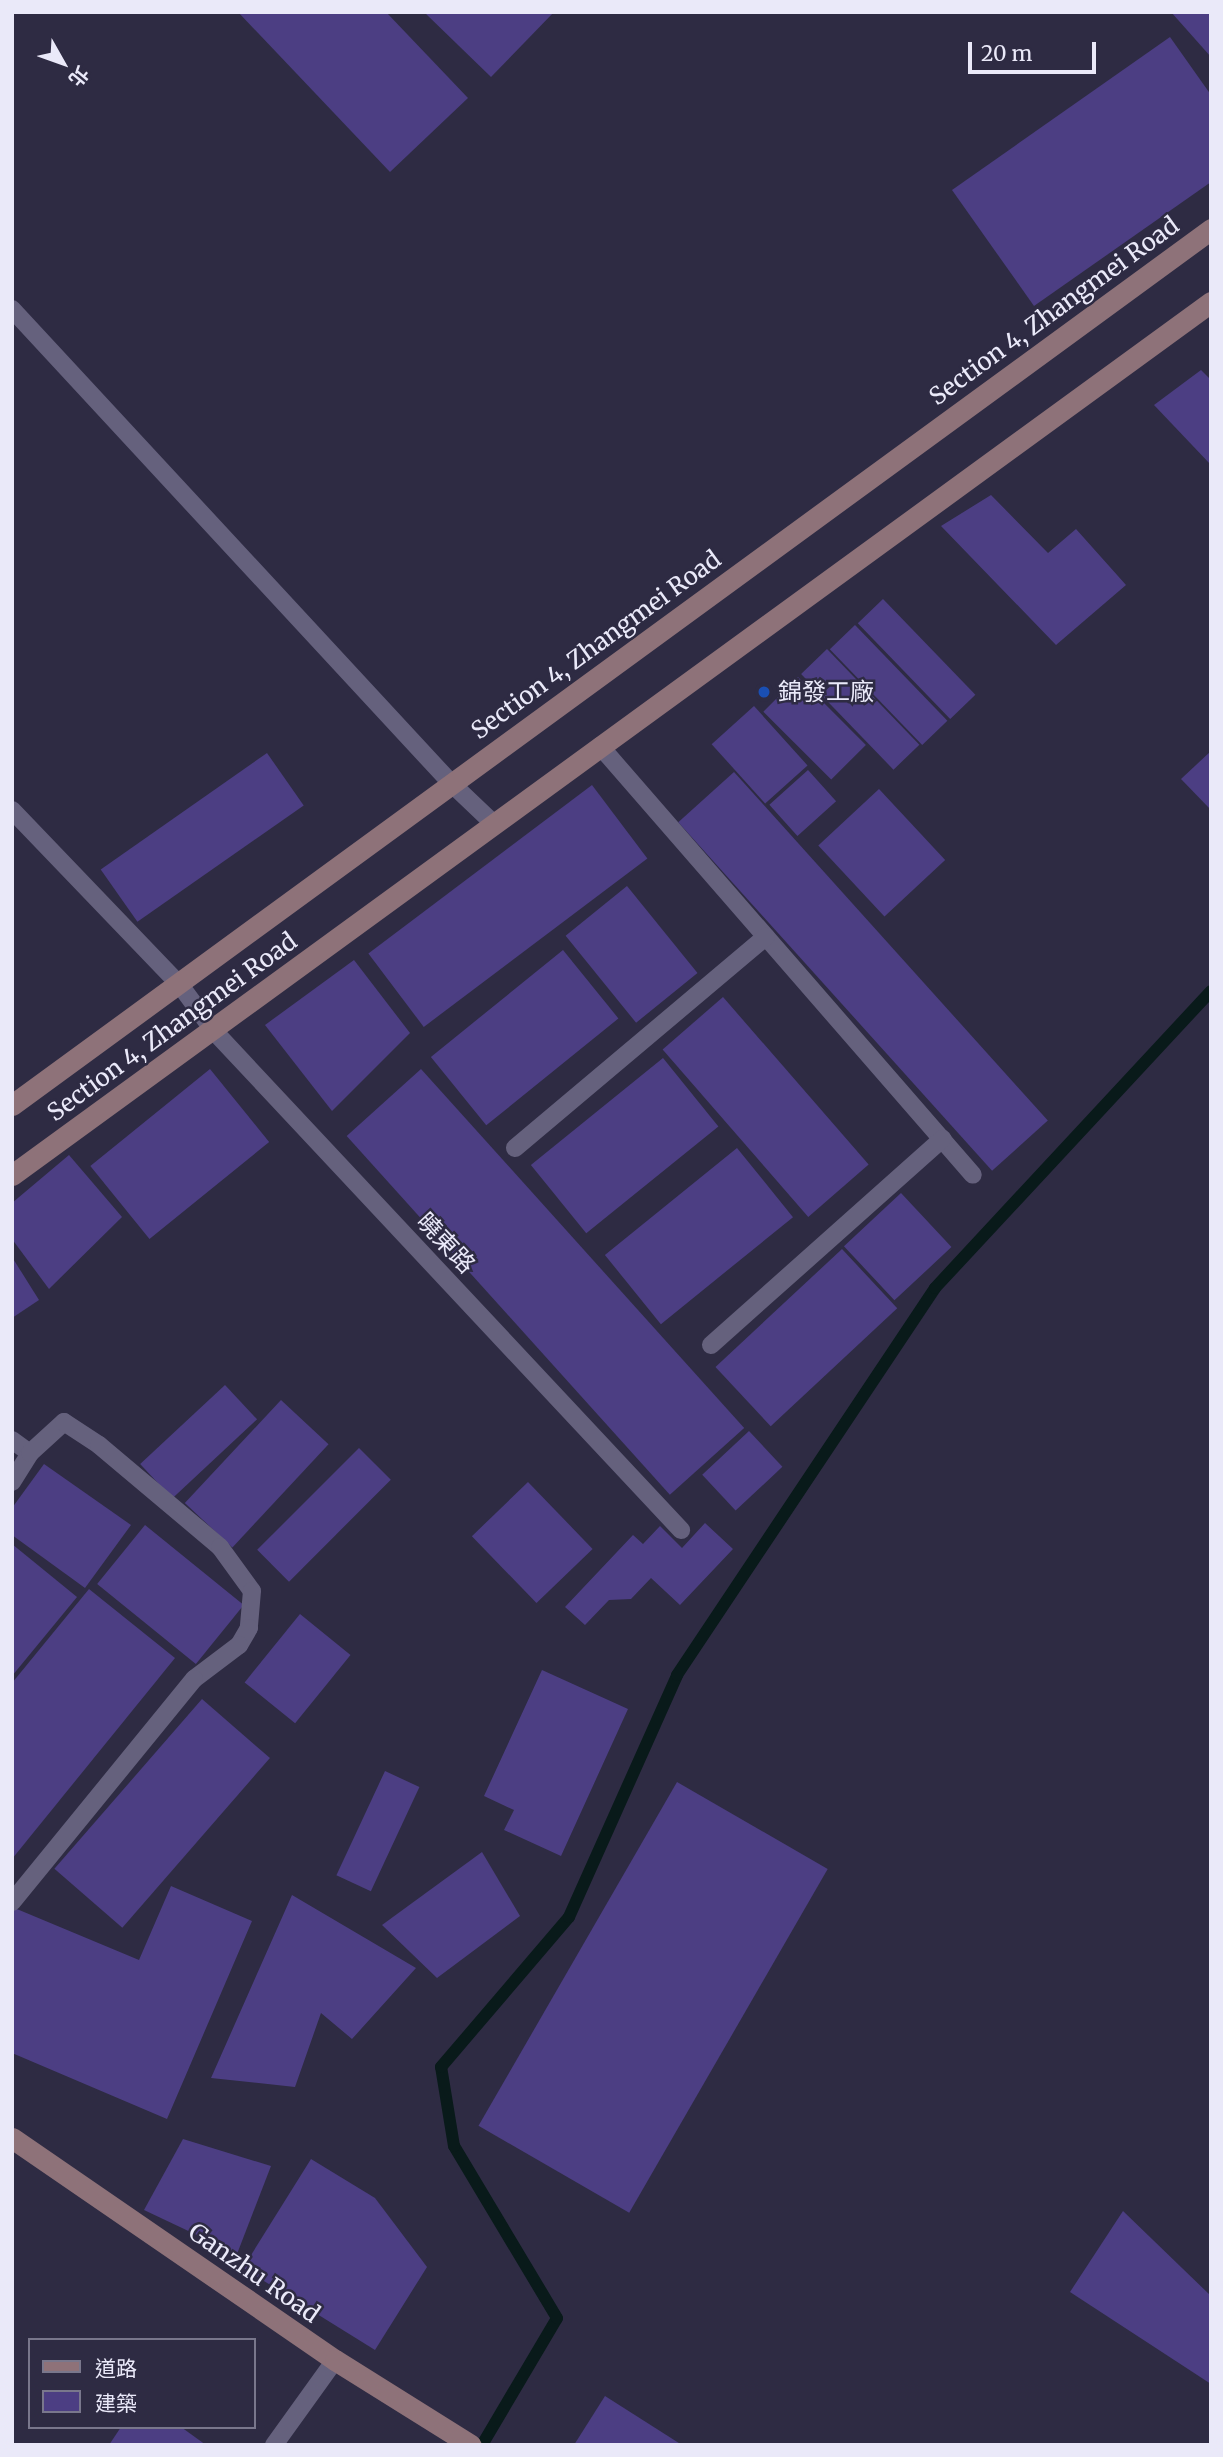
<!DOCTYPE html>
<meta charset="utf-8">
<style>
body{margin:0}
#map{position:relative;width:1223px;height:2457px;overflow:hidden;background:#2e2b43;font-family:Merriweather,"Noto Sans TC",serif}
div>[style]{position:absolute}
.stream>*{height:12px;margin:-6px;padding:0 6px;transform-origin:6px;border-radius:6px;background:#091a1a}
.building>*{inset:0;background:#4c3e83;transform-origin:0 0}
.lane>*{height:18px;margin:-9px;padding:0 9px;transform-origin:9px;border-radius:9px;background:#65617d}
.secondary>*{height:21px;margin:-10.5px;padding:0 10.5px;transform-origin:10.5px;border-radius:10.5px;background:#8e7279}
.dots>*{width:19px;height:19px;translate:-50% -50%;box-sizing:border-box;border:4px solid #2e2b43;border-radius:50%}
span{translate:-50% -50%;white-space:nowrap;text-align:center;line-height:1.15;-webkit-text-stroke:5px #2e2b43;paint-order:stroke}
.street-label{font-size:24px;color:#eae9f9}
.poi-label{font-size:24px;color:#eae9f9}
.left{translate:0 -50%;text-align:left}
.frame{position:absolute;inset:0;border:14px solid #eae9f9;pointer-events:none}
.legend{position:absolute;left:28px;top:2338px;width:228px;height:91px;box-sizing:border-box;background:#2e2b43;border:2px solid #79778c;margin:0;padding:9px 12px;list-style:none;font-size:21px;color:#eae9f9}
.legend li{display:flex;align-items:center;gap:14px;height:35px}
.legend b{width:35px;border:2px solid #79778c}
.north{position:absolute;left:28px;top:28px;width:70px;height:70px;-webkit-text-stroke:5px #2e2b43;paint-order:stroke;rotate:130deg;font-size:19px;font-weight:700;line-height:28px;text-align:center;color:#eae9f9}
.north::after{content:'';display:block;margin:auto;width:24px;height:32px;background:#eae9f9;clip-path:polygon(50% 0,100% 100%,50% 72%,0 100%)}
.scale{position:absolute;left:968px;top:42px;width:128px;height:32px;box-sizing:border-box;border:4px solid #eae9f9;border-top:0;padding-left:9px;font-size:21px;line-height:24px;white-space:nowrap;color:#eae9f9;-webkit-text-stroke:5px #2e2b43;paint-order:stroke}
</style>
<div id="map">
<div class="stream">
<i style="left:482px;top:2445px;width:147px;rotate:-59.4deg"></i>
<i style="left:557px;top:2318px;width:200px;rotate:-120.9deg"></i>
<i style="left:454px;top:2146px;width:80px;rotate:-99.3deg"></i>
<i style="left:441px;top:2067px;width:197px;rotate:-49.5deg"></i>
<i style="left:569px;top:1917px;width:265px;rotate:-65.9deg"></i>
<i style="left:677px;top:1675px;width:465px;rotate:-56.3deg"></i>
<i style="left:935px;top:1288px;width:405px;rotate:-47.1deg"></i>
</div>
<div class="building">
<i style="clip-path:polygon(238px 12px,386px 12px,468px 98px,390px 172px)"></i>
<i style="clip-path:polygon(424px 12px,554px 12px,491px 77px)"></i>
<i style="clip-path:polygon(1171px 12px,1211px 12px,1211px 57px)"></i>
<i style="clip-path:polygon(1170px 37px,1211px 95px,1211px 182px,1034px 306px,952px 190px)"></i>
<i style="clip-path:polygon(1201px 370px,1211px 380px,1211px 465px,1154px 405px)"></i>
<i style="clip-path:polygon(991px 495px,1048px 553px,1076px 529px,1126px 585px,1056px 645px,941px 526px)"></i>
<i style="left:883px;top:599px;width:133px;height:35px;rotate:46deg"></i>
<i style="left:855px;top:625px;width:133px;height:35px;rotate:46deg"></i>
<i style="left:827px;top:649px;width:133px;height:36px;rotate:46deg"></i>
<i style="left:798px;top:677px;width:96px;height:49px;rotate:45deg"></i>
<i style="left:754px;top:706px;width:80px;height:57px;rotate:48deg"></i>
<i style="clip-path:polygon(1211px 751px,1211px 810px,1181px 779px)"></i>
<i style="left:267px;top:753px;width:64px;height:203px;rotate:55deg"></i>
<i style="left:808px;top:770px;width:42px;height:52px;rotate:48deg"></i>
<i style="left:734px;top:772px;width:469px;height:75px;rotate:48deg"></i>
<i style="left:592px;top:785px;width:92px;height:280px;rotate:53deg"></i>
<i style="left:879px;top:789px;width:97px;height:83px;rotate:47deg"></i>
<i style="left:627px;top:886px;width:112px;height:79px;rotate:51deg"></i>
<i style="left:563px;top:950px;width:88px;height:170px;rotate:51deg"></i>
<i style="clip-path:polygon(354px 960px,410px 1033px,332px 1111px,265px 1025px)"></i>
<i style="left:723px;top:997px;width:222px;height:80px;rotate:49deg"></i>
<i style="left:663px;top:1058px;width:88px;height:170px;rotate:51deg"></i>
<i style="left:210px;top:1069px;width:94px;height:154px;rotate:51deg"></i>
<i style="left:421px;top:1069px;width:483px;height:100px;rotate:48deg"></i>
<i style="left:737px;top:1148px;width:89px;height:170px;rotate:51deg"></i>
<i style="clip-path:polygon(69px 1155px,122px 1217px,49px 1289px,12px 1239px,12px 1203px)"></i>
<i style="left:901px;top:1193px;width:74px;height:78px;rotate:47deg"></i>
<i style="left:842px;top:1249px;width:81px;height:173px;rotate:47deg"></i>
<i style="clip-path:polygon(12px 1257px,39px 1300px,12px 1318px)"></i>
<i style="left:225px;top:1385px;width:47px;height:116px;rotate:47deg"></i>
<i style="left:281px;top:1400px;width:65px;height:141px;rotate:43deg"></i>
<i style="left:749px;top:1431px;width:49px;height:64px;rotate:47deg"></i>
<i style="left:359px;top:1448px;width:45px;height:144px;rotate:45deg"></i>
<i style="clip-path:polygon(44px 1464px,131px 1525px,85px 1588px,12px 1535px,12px 1508px)"></i>
<i style="left:528px;top:1482px;width:93px;height:78px;rotate:46deg"></i>
<i style="clip-path:polygon(705px 1523px,733px 1549px,680px 1605px,651px 1578px,631px 1599px,609px 1600px,585px 1625px,565px 1607px,633px 1535px,643px 1544px,660px 1526px,682px 1548px)"></i>
<i style="left:145px;top:1525px;width:127px;height:76px;rotate:39deg"></i>
<i style="clip-path:polygon(12px 1544px,77px 1597px,12px 1676px)"></i>
<i style="clip-path:polygon(89px 1589px,175px 1658px,12px 1859px,12px 1683px)"></i>
<i style="left:300px;top:1614px;width:65px;height:88px;rotate:39deg"></i>
<i style="clip-path:polygon(542px 1670px,628px 1709px,561px 1856px,504px 1830px,514px 1810px,484px 1796px)"></i>
<i style="left:202px;top:1699px;width:90px;height:225px;rotate:41deg"></i>
<i style="left:385px;top:1771px;width:38px;height:115px;rotate:25deg"></i>
<i style="left:677px;top:1782px;width:174px;height:397px;rotate:30deg"></i>
<i style="clip-path:polygon(482px 1852px,520px 1916px,437px 1978px,382px 1925px)"></i>
<i style="clip-path:polygon(171px 1886px,252px 1921px,167px 2119px,12px 2053px,12px 1907px,139px 1960px)"></i>
<i style="clip-path:polygon(292px 1895px,416px 1968px,352px 2039px,321px 2013px,295px 2087px,211px 2078px)"></i>
<i style="clip-path:polygon(183px 2139px,271px 2166px,237px 2254px,144px 2210px)"></i>
<i style="clip-path:polygon(311px 2159px,375px 2198px,427px 2267px,375px 2350px,243px 2268px)"></i>
<i style="clip-path:polygon(1123px 2211px,1211px 2296px,1211px 2384px,1070px 2292px)"></i>
<i style="clip-path:polygon(605px 2396px,682px 2445px,574px 2445px)"></i>
<i style="clip-path:polygon(121px 2427px,181px 2427px,206px 2445px,109px 2445px)"></i>
</div>
<div class="lane">
<i style="left:12px;top:309px;width:646px;rotate:47.2deg"></i>
<i style="left:451px;top:783px;width:58px;rotate:43.6deg"></i>
<i style="left:600px;top:746px;width:568px;rotate:48.99deg"></i>
<i style="left:12px;top:810px;width:243px;rotate:46.2deg"></i>
<i style="left:180px;top:985px;width:56px;rotate:53.7deg"></i>
<i style="left:213px;top:1030px;width:685px;rotate:46.89deg"></i>
<i style="left:515px;top:1148px;width:328px;rotate:-40.1deg"></i>
<i style="left:711px;top:1345px;width:310px;rotate:-41.7deg"></i>
<i style="left:12px;top:1440px;width:22px;rotate:36deg"></i>
<i style="left:12px;top:1482px;width:34px;rotate:-58deg"></i>
<i style="left:30px;top:1453px;width:46px;rotate:-42.4deg"></i>
<i style="left:64px;top:1422px;width:42px;rotate:33.3deg"></i>
<i style="left:99px;top:1445px;width:158px;rotate:40.1deg"></i>
<i style="left:220px;top:1547px;width:54px;rotate:54deg"></i>
<i style="left:252px;top:1591px;width:37px;rotate:95deg"></i>
<i style="left:249px;top:1628px;width:20px;rotate:120deg"></i>
<i style="left:239px;top:1645px;width:56px;rotate:142.9deg"></i>
<i style="left:194px;top:1679px;width:288px;rotate:129.2deg"></i>
<i style="left:274px;top:2445px;width:105px;rotate:-54.3deg"></i>
</div>
<div class="secondary">
<i style="left:12px;top:1105px;width:1485px;rotate:-36.15deg"></i>
<i style="left:12px;top:1175px;width:1483px;rotate:-36.06deg"></i>
<i style="left:12px;top:2138px;width:392px;rotate:34.5deg"></i>
<i style="left:335px;top:2360px;width:160px;rotate:32deg"></i>
</div>
<div class="dots">
<i style="left:764px;top:692px;background:#1a4fb4"></i>
</div>
<div class="street-label">
<span style="left:1054px;top:311px;rotate:-36deg">Section 4, Zhangmei Road</span>
<span style="left:596px;top:645px;rotate:-36deg">Section 4, Zhangmei Road</span>
<span style="left:172px;top:1027px;rotate:-36deg">Section 4, Zhangmei Road</span>
<span style="left:446px;top:1243px;rotate:47deg">曉東路</span>
<span style="left:254px;top:2273px;rotate:35deg">Ganzhu Road</span>
</div>
<div class="poi-label">
<span class="left" style="left:778px;top:692px">錦發工廠</span>
</div>
<div class="frame"></div>
<ul class="legend">
<li><b style="height:9px;background:#8e7279"></b>道路</li>
<li><b style="height:19px;background:#4c3e83"></b>建築</li>
</ul>
<div class="north">北</div>
<div class="scale">20 m</div>
</div>
